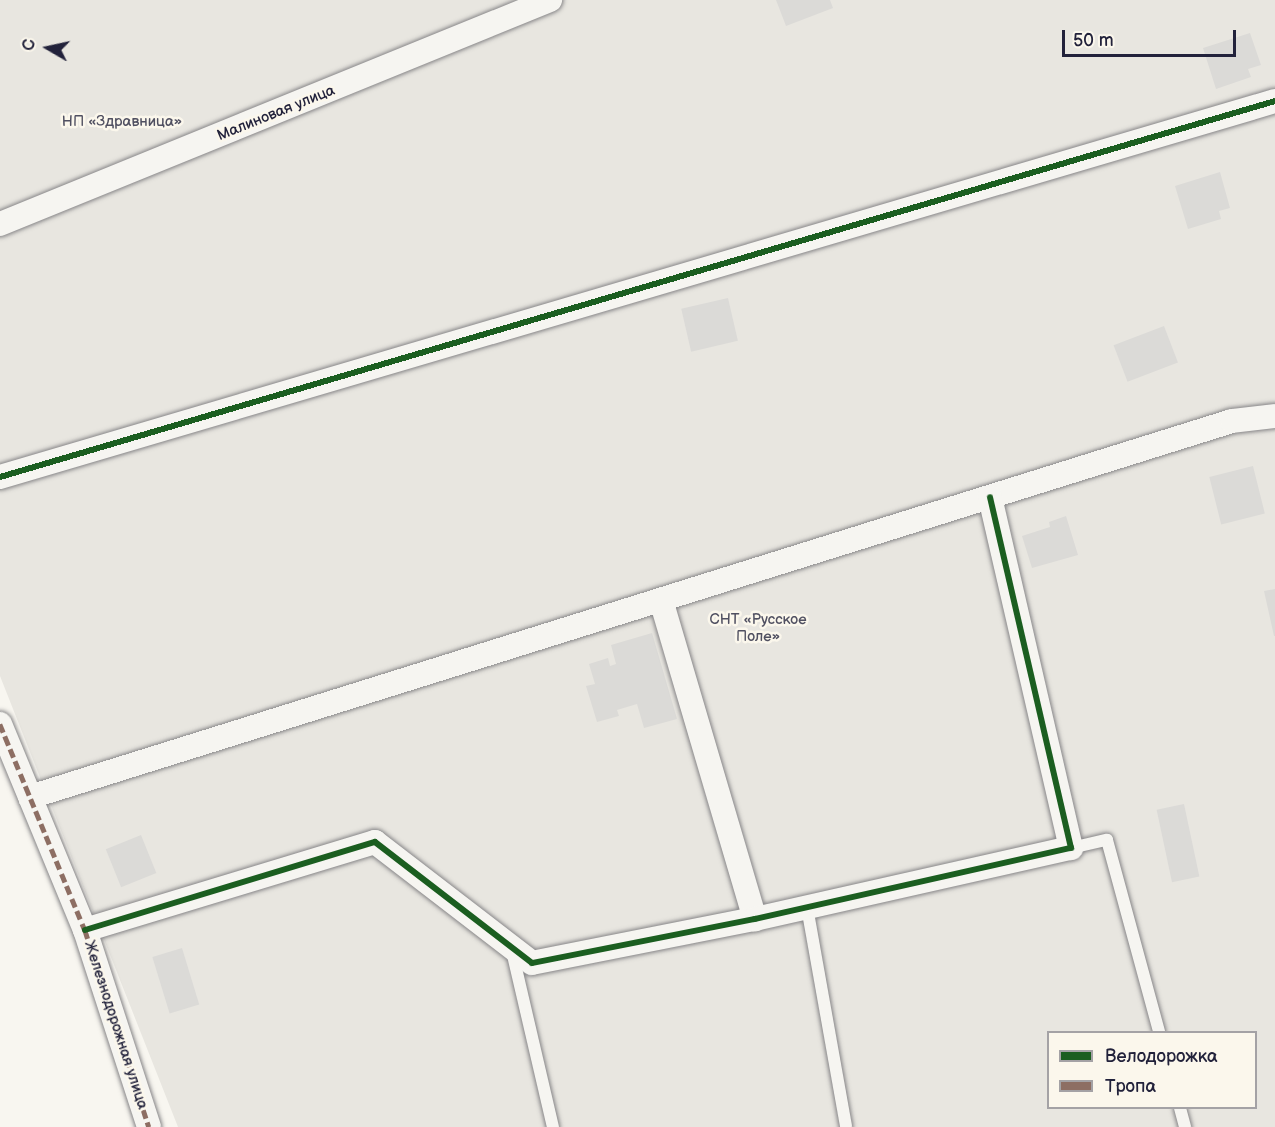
<!DOCTYPE html>
<meta charset="utf-8">
<style>
body{margin:0}
#map{position:relative;width:1275px;height:1127px;overflow:hidden;background:#f8f6f0;font-family:"Balsamiq Sans",sans-serif}
div>[style]{position:absolute}
.green>*{inset:0;background:#e8e6e0}
.building>*{inset:0;background:#dbdad7;transform-origin:0 0}
.roads{filter:drop-shadow(0 0 2px #878688) drop-shadow(0 0 2px #878688)}
.service>*{height:12px;margin:-6px;padding:0 6px;transform-origin:6px;border-radius:6px;background:#f6f5f1}
.minor>*{height:24px;margin:-12px;padding:0 12px;transform-origin:12px;border-radius:12px;background:#f6f5f1}
.quiet>*{height:4.5px;margin-top:-2.25px;transform-origin:0;background:repeating-linear-gradient(90deg,#8d6e63 0 9px,transparent 0 13.5px)}
.cycleway>*{height:6px;margin:-3px;padding:0 3px;transform-origin:3px;border-radius:3px;background:#1b5e20}
span{translate:-50% -50%;white-space:nowrap;text-align:center;line-height:1.15;-webkit-text-stroke:5px #fbf7ec;paint-order:stroke}
.street-label{font-size:15px;color:#22223b}
.park-label{font-size:15px;color:#505061}
.legend{position:absolute;left:1047px;top:1031px;width:210px;height:78px;box-sizing:border-box;background:#fbf7ec;border:2px solid #a4a2a5;margin:0;padding:8px 10px;list-style:none;font-size:18px;color:#22223b}
.legend li{display:flex;align-items:center;gap:12px;height:30px}
.legend b{width:30px;border:2px solid #a4a2a5}
.north{position:absolute;left:18px;top:18px;width:60px;height:60px;-webkit-text-stroke:4px #fbf7ec;paint-order:stroke;rotate:279deg;font-size:16px;font-weight:700;line-height:24px;text-align:center;color:#22223b}
.north::after{content:'';display:block;margin:auto;width:21px;height:27px;background:#22223b;clip-path:polygon(50% 0,100% 100%,50% 72%,0 100%)}
.scale{position:absolute;left:1062px;top:30px;width:174px;height:27px;box-sizing:border-box;border:3px solid #22223b;border-top:0;padding-left:8px;font-size:18px;line-height:21px;white-space:nowrap;color:#22223b;-webkit-text-stroke:4px #fbf7ec;paint-order:stroke}
</style>
<div id="map">
<div class="green">
<i style="clip-path:polygon(evenodd,0 0,1275px 0,1275px 1127px,178px 1127px,0 676px,0 0,1048px 1032px,1256px 1032px,1256px 1108px,1048px 1108px,1048px 1032px)"></i>
</div>
<div class="building">
<i style="clip-path:polygon(776px 0,830px 0,833px 8px,786px 26px)"></i>
<i style="clip-path:polygon(1250px 33px,1261px 65px,1248px 69px,1251px 77px,1216px 89px,1203px 48px)"></i>
<i style="clip-path:polygon(1220px 172px,1230px 208px,1219px 211px,1221px 219px,1188px 229px,1175px 186px)"></i>
<i style="left:728px;top:298px;width:44px;height:48px;rotate:77deg"></i>
<i style="left:1164px;top:326px;width:39px;height:54px;rotate:69deg"></i>
<i style="left:1253px;top:466px;width:49px;height:45px;rotate:76deg"></i>
<i style="clip-path:polygon(1066px 516px,1078px 555px,1032px 568px,1022px 536px,1050px 527px,1049px 522px)"></i>
<i style="clip-path:polygon(1275px 589px,1275px 636px,1274px 636px,1264px 591px)"></i>
<i style="clip-path:polygon(652px 633px,677px 719px,644px 728px,637px 704px,617px 710px,619px 716px,597px 722px,586px 686px,595px 684px,589px 664px,608px 658px,610px 666px,616px 664px,611px 645px)"></i>
<i style="left:1184px;top:804px;width:74px;height:28px;rotate:78deg"></i>
<i style="left:141px;top:835px;width:41px;height:38px;rotate:68deg"></i>
<i style="left:182px;top:948px;width:59px;height:31px;rotate:73deg"></i>
</div>
<div class="roads">
<div class="service">
<i style="left:1071px;top:848px;width:37px;rotate:-13deg"></i>
<i style="left:1107px;top:840px;width:199px;rotate:74.8deg"></i>
<i style="left:807px;top:907px;width:223px;rotate:79.9deg"></i>
<i style="left:512px;top:951px;width:181px;rotate:76.9deg"></i>
<i style="left:1180px;top:1108px;width:20px;rotate:75deg"></i>
</div>
<div class="minor">
<i style="left:0;top:224px;width:594px;rotate:-22.16deg"></i>
<i style="left:0;top:477px;width:1329px;rotate:-16.43deg"></i>
<i style="left:661px;top:600px;width:333px;rotate:73.6deg"></i>
<i style="left:0;top:724px;width:223px;rotate:67.6deg"></i>
<i style="left:85px;top:930px;width:207px;rotate:72deg"></i>
<i style="left:30px;top:797px;width:1259px;rotate:-17.37deg"></i>
<i style="left:1232px;top:421px;width:43px;rotate:-6.6deg"></i>
<i style="left:85px;top:930px;width:303px;rotate:-16.9deg"></i>
<i style="left:375px;top:842px;width:198px;rotate:37.6deg"></i>
<i style="left:532px;top:963px;width:227px;rotate:-11.2deg"></i>
<i style="left:755px;top:919px;width:324px;rotate:-12.7deg"></i>
<i style="left:1071px;top:848px;width:360px;rotate:-103deg"></i>
</div>
</div>
<div class="quiet">
<i style="left:0;top:724px;width:223px;rotate:67.6deg"></i>
<i style="left:85px;top:930px;width:207px;rotate:72deg"></i>
</div>
<div class="cycleway">
<i style="left:0;top:477px;width:1329px;rotate:-16.43deg"></i>
<i style="left:85px;top:930px;width:303px;rotate:-16.9deg"></i>
<i style="left:375px;top:842px;width:198px;rotate:37.6deg"></i>
<i style="left:532px;top:963px;width:227px;rotate:-11.2deg"></i>
<i style="left:755px;top:919px;width:324px;rotate:-12.7deg"></i>
<i style="left:1071px;top:848px;width:360px;rotate:-103deg"></i>
</div>
<div class="street-label">
<span style="left:276px;top:113px;rotate:-22deg">Малиновая улица</span>
<span style="left:116px;top:1025px;rotate:72deg">Железнодорожная улица</span>
</div>
<div class="park-label">
<span style="left:122px;top:122px">НП «Здравница»</span>
<span style="left:758px;top:628px">СНТ «Русское<br>Поле»</span>
</div>
<ul class="legend">
<li><b style="height:8px;background:#1b5e20"></b>Велодорожка</li>
<li><b style="height:8px;background:#8d6e63"></b>Тропа</li>
</ul>
<div class="north">С</div>
<div class="scale">50 m</div>
</div>
